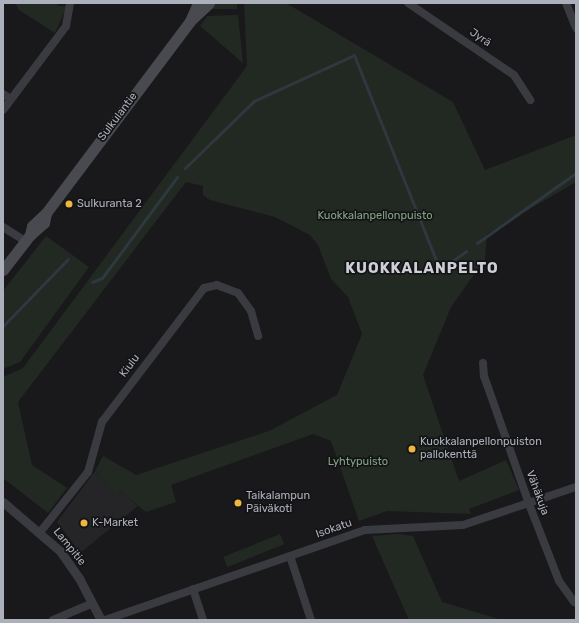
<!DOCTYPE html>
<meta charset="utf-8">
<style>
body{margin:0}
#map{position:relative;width:579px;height:623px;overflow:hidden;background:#19191b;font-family:Rubik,sans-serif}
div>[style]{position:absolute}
.built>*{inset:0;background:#252528}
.green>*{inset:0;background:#212922;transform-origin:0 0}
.stream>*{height:3px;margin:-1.5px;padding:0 1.5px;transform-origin:1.5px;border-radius:1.5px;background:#2f373f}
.minor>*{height:8px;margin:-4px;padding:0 4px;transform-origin:4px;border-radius:4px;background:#3a3b40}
.tertiary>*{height:9px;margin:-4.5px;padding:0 4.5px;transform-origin:4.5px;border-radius:4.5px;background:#3a3b40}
.secondary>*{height:11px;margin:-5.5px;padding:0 5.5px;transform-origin:5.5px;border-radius:5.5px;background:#484a50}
.dots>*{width:11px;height:11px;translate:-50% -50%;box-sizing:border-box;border:2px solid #141416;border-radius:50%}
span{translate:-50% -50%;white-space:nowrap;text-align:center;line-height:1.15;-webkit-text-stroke:3.5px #141416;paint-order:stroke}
.street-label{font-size:11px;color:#acb0ba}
.poi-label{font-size:11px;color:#acb0ba}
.left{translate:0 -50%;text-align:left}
.park-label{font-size:11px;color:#84a486}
.district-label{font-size:15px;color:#cdcfd6;font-weight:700;letter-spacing:1px}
.frame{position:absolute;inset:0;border:4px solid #acb0ba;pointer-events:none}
</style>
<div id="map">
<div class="built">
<i style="clip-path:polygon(95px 471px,117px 494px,120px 491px,138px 506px,80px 553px,57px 522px)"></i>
</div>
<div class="green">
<i style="clip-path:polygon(15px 3px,57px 3px,58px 6px,67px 6px,55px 33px,19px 10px)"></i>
<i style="clip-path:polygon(216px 3px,237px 3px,237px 9px,212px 9px)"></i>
<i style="clip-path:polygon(244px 3px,286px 3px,453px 102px,485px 170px,576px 135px,576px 182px,487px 234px,485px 259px,451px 307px,423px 375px,459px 481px,506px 460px,519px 490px,469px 509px,471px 514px,387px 511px,359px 521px,331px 441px,313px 434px,171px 485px,176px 502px,146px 512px,120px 491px,117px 495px,95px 471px,103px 456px,136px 475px,269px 431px,337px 395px,362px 334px,348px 297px,331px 279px,318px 245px,310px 235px,275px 217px,210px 200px,203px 195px,203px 186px,186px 182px,18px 402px,32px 465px,67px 488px,48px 513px,3px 478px,3px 377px,23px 368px,247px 66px)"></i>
<i style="clip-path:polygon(238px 15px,243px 63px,200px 26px,207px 16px)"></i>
<i style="clip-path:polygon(46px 236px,89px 267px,20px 362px,3px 369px,3px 291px)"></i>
<i style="left:280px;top:534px;width:11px;height:61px;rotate:68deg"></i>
<i style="clip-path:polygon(398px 534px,413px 536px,442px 602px,502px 620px,409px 620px,372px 536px)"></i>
</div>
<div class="stream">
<i style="left:185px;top:168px;width:96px;rotate:-44.2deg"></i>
<i style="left:254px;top:101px;width:110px;rotate:-24.7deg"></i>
<i style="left:354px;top:55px;width:232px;rotate:68.2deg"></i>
<i style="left:440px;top:270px;width:32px;rotate:-36deg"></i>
<i style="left:477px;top:243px;width:121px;rotate:-35.3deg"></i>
<i style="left:92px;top:282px;width:11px;rotate:-22deg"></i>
<i style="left:102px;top:278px;width:126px;rotate:-53.4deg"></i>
<i style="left:3px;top:326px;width:93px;rotate:-45.9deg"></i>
</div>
<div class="minor">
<i style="left:408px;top:3px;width:128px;rotate:34.2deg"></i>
<i style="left:514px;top:75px;width:30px;rotate:57deg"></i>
<i style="left:566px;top:3px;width:27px;rotate:68deg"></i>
<i style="left:3px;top:94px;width:9px;rotate:32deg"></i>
<i style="left:3px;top:110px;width:105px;rotate:-53.1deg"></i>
<i style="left:66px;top:26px;width:23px;rotate:-80deg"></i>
<i style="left:3px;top:227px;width:26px;rotate:32deg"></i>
<i style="left:483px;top:363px;width:13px;rotate:86deg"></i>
<i style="left:484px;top:376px;width:136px;rotate:70.6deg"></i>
<i style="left:529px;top:504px;width:83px;rotate:68.7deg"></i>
<i style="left:559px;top:581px;width:26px;rotate:54deg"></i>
<i style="left:41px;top:531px;width:75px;rotate:-51.5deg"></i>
<i style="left:88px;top:472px;width:52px;rotate:-74.4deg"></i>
<i style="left:102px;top:422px;width:168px;rotate:-52.7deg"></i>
<i style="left:204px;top:288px;width:13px;rotate:-13deg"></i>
<i style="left:217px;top:285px;width:22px;rotate:21deg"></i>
<i style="left:238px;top:293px;width:22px;rotate:54deg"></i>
<i style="left:251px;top:311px;width:26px;rotate:74deg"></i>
<i style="left:290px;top:556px;width:67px;rotate:71.8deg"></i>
<i style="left:193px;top:589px;width:33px;rotate:72deg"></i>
<i style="left:53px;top:620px;width:43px;rotate:-23deg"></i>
<i style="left:105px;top:620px;width:275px;rotate:-19.1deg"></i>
<i style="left:365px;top:530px;width:98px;rotate:-2.9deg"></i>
<i style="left:463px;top:525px;width:119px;rotate:-18.6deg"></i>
</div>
<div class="tertiary">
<i style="left:3px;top:502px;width:75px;rotate:40.7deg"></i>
<i style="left:60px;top:551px;width:35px;rotate:55deg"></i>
<i style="left:80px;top:580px;width:45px;rotate:62.3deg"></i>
</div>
<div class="secondary">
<i style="left:190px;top:21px;width:20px;rotate:-66deg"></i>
<i style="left:30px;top:235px;width:9px;rotate:-77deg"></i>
<i style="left:32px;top:226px;width:19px;rotate:-43deg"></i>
<i style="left:46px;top:213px;width:240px;rotate:-53.1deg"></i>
<i style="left:190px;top:21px;width:26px;rotate:-43deg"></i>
<i style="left:3px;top:270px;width:44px;rotate:-52.4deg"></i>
<i style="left:30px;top:235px;width:18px;rotate:-41deg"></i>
<i style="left:44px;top:223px;width:10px;rotate:-79deg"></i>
</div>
<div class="dots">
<i style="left:69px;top:204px;background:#edb73f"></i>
<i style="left:412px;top:449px;background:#edb73f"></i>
<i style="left:238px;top:503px;background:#edb73f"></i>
<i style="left:84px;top:523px;background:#edb73f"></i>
</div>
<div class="street-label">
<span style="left:480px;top:38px;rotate:34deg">Jyrä</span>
<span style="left:118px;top:117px;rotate:-53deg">Sulkulantie</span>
<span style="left:130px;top:366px;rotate:-53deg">Kiulu</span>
<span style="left:537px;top:493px;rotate:70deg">Vähäkuja</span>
<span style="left:334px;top:529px;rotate:-19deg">Isokatu</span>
<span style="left:69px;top:547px;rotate:51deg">Lampitie</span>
</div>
<div class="poi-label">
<span class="left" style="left:77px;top:204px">Sulkuranta 2</span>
<span class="left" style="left:420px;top:449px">Kuokkalanpellonpuiston<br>pallokenttä</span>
<span class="left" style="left:246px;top:503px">Taikalampun<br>Päiväkoti</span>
<span class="left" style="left:92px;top:523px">K-Market</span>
</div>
<div class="park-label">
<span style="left:375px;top:216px">Kuokkalanpellonpuisto</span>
<span style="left:358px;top:462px">Lyhtypuisto</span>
</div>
<div class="district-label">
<span style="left:422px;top:269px">KUOKKALANPELTO</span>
</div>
<div class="frame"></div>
</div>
